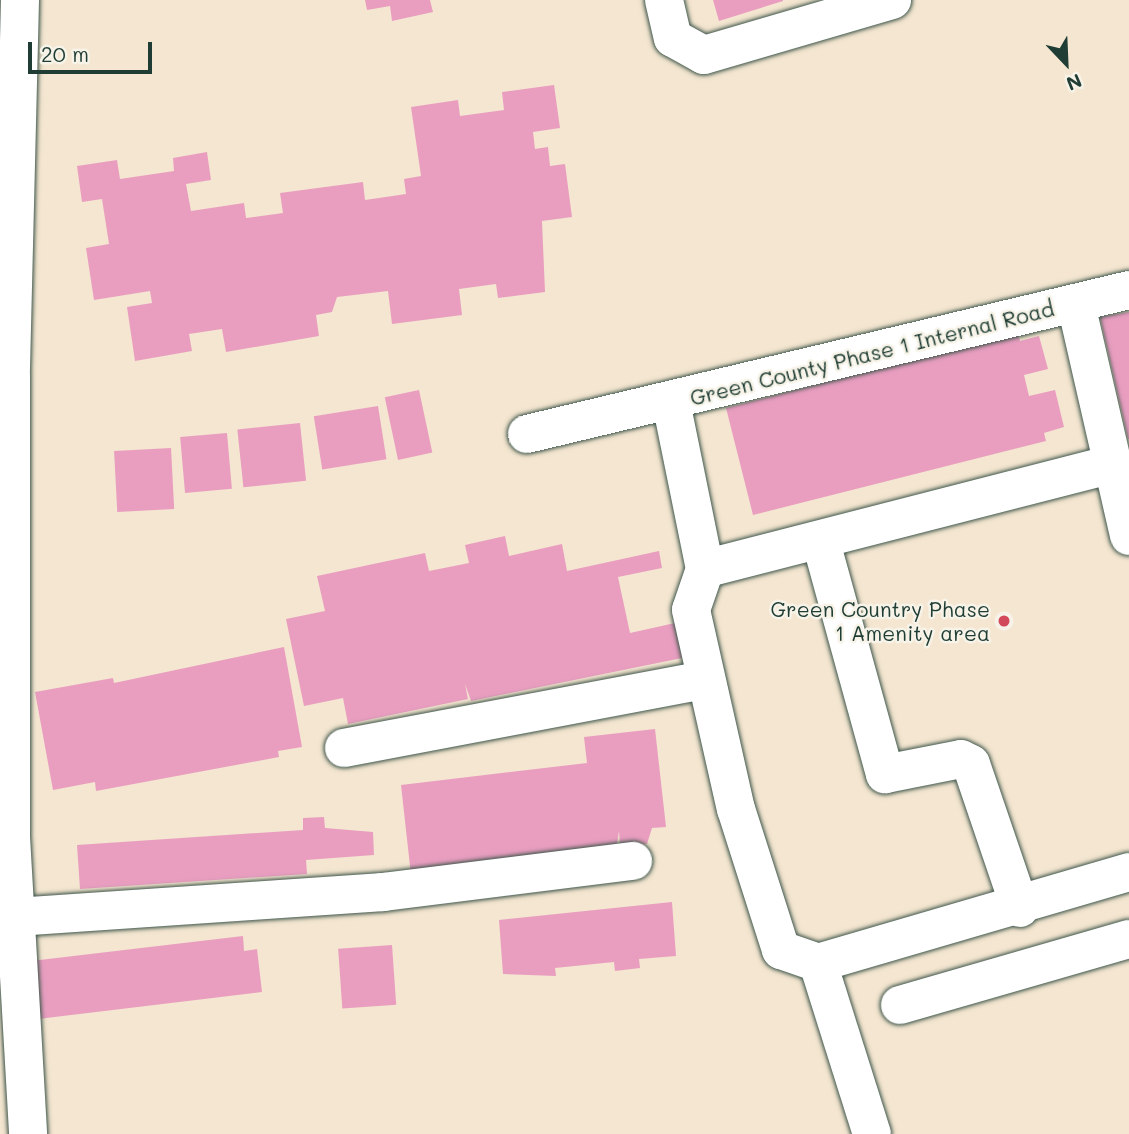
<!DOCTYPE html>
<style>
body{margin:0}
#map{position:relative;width:1129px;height:1134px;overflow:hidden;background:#f4e6d0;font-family:Mali,sans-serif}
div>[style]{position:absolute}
.building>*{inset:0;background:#e99ec0;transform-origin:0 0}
.roads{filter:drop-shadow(0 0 2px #3f564b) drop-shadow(0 0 2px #3f564b)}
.street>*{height:38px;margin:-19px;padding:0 19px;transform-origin:19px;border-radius:19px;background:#fff}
.dots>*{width:19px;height:19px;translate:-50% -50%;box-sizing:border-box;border:4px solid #f7f3e8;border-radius:50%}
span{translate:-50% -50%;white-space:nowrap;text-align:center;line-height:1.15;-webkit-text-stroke:5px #f7f3e8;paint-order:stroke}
.street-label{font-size:21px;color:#1f3d34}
.poi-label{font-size:21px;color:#1f3d34}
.right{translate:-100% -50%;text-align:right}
.north{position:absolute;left:1031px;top:28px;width:70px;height:70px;-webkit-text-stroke:5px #f7f3e8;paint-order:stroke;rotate:157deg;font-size:19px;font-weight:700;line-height:28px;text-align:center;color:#1f3d34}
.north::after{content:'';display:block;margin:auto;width:24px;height:32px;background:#1f3d34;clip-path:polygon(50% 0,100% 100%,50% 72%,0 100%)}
.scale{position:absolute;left:28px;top:42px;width:124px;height:32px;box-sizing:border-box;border:4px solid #1f3d34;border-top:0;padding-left:9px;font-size:21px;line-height:24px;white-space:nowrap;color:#1f3d34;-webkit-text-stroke:5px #f7f3e8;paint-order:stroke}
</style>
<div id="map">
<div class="building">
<i style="clip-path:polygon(365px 0,430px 0,433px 12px,392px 21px,390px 6px,367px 10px)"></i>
<i style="clip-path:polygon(713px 0,783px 0,783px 1px,719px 21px)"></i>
<i style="clip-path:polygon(554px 85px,560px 128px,533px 132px,535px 149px,548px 147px,550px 166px,565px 164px,572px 217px,542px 221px,545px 292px,498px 298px,496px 284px,459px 289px,462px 315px,392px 324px,388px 291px,337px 297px,332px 312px,316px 315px,319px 336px,226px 352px,222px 329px,189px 334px,192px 351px,135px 361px,127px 307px,152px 303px,150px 291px,94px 300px,86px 248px,109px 244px,102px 199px,82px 202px,77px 166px,117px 160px,120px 179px,174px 171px,173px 158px,207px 152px,211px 180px,186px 184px,191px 211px,244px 203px,246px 218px,283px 213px,280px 193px,363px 182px,365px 200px,406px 194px,404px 179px,421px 176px,411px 107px,458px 100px,460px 116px,504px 110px,502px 92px)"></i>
<i style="clip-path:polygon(1129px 312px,1129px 439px,1128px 439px,1100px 317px)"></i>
<i style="clip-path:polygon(1018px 333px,1020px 341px,1039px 336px,1048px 369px,1024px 375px,1029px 396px,1055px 390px,1064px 427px,1044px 433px,1046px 441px,753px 515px,726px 408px)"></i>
<i style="left:419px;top:390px;width:64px;height:35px;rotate:78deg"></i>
<i style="left:378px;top:406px;width:54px;height:65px;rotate:81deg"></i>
<i style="left:300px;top:423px;width:58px;height:63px;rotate:84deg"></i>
<i style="left:227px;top:433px;width:56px;height:47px;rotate:85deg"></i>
<i style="left:171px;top:448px;width:61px;height:57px;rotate:87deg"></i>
<i style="clip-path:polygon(505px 536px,509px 556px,562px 544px,567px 571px,659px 551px,662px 568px,618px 577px,630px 633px,675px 623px,682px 658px,471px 701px,465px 684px,468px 699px,348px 724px,343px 698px,304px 706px,286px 619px,325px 611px,317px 576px,425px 553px,429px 571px,469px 563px,465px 545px)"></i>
<i style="clip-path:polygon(284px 647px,302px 747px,278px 751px,279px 757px,96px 791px,95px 782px,53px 790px,35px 692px,113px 678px,114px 683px)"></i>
<i style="clip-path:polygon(655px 729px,666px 827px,652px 828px,647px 844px,620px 847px,619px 831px,616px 851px,411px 875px,401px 785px,587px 763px,584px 737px)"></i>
<i style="clip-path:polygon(324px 817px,325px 828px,373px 832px,374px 855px,306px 860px,307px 874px,80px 889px,77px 845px,303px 830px,303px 818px)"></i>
<i style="clip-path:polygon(672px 902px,676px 956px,639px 959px,640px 968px,615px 971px,614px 962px,555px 968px,556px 976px,503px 974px,499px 920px)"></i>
<i style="clip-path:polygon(243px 936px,244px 951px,257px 949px,262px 992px,38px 1019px,31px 961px)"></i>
<i style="left:392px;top:945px;width:60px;height:54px;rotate:86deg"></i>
</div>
<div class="roads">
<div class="street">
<i style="left:20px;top:0;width:377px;rotate:91.4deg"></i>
<i style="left:11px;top:377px;width:460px;rotate:90deg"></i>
<i style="left:11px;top:837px;width:297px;rotate:86.7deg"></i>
<i style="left:664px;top:0;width:39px;rotate:77deg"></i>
<i style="left:673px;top:38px;width:35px;rotate:29deg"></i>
<i style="left:704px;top:55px;width:196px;rotate:-16.3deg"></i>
<i style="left:1076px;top:304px;width:238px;rotate:77.1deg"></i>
<i style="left:671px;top:402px;width:170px;rotate:78.5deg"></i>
<i style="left:527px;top:434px;width:619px;rotate:-13.45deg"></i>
<i style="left:1113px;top:464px;width:421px;rotate:165.6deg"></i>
<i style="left:705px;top:569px;width:43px;rotate:108.9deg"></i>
<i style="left:691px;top:610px;width:204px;rotate:77.3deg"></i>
<i style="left:736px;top:809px;width:148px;rotate:72.3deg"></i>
<i style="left:781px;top:950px;width:39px;rotate:19deg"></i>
<i style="left:818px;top:963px;width:324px;rotate:-16.3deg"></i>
<i style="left:821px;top:542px;width:241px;rotate:74.6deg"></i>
<i style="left:885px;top:774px;width:77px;rotate:-11.2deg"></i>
<i style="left:961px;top:759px;width:11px;rotate:27deg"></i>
<i style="left:971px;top:764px;width:152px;rotate:71.2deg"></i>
<i style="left:344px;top:748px;width:367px;rotate:-10.7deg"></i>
<i style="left:16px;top:917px;width:368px;rotate:-3.9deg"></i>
<i style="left:383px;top:892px;width:252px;rotate:-7.1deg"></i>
<i style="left:818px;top:963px;width:179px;rotate:72.5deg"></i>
<i style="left:900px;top:1005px;width:238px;rotate:-16.1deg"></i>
</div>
</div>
<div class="dots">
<i style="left:1004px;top:621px;background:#d1495b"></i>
</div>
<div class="street-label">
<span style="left:872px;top:353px;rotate:-14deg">Green County Phase 1 Internal Road</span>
</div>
<div class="poi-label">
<span class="right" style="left:990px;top:621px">Green Country Phase<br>1 Amenity area</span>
</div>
<div class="north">N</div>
<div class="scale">20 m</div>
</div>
